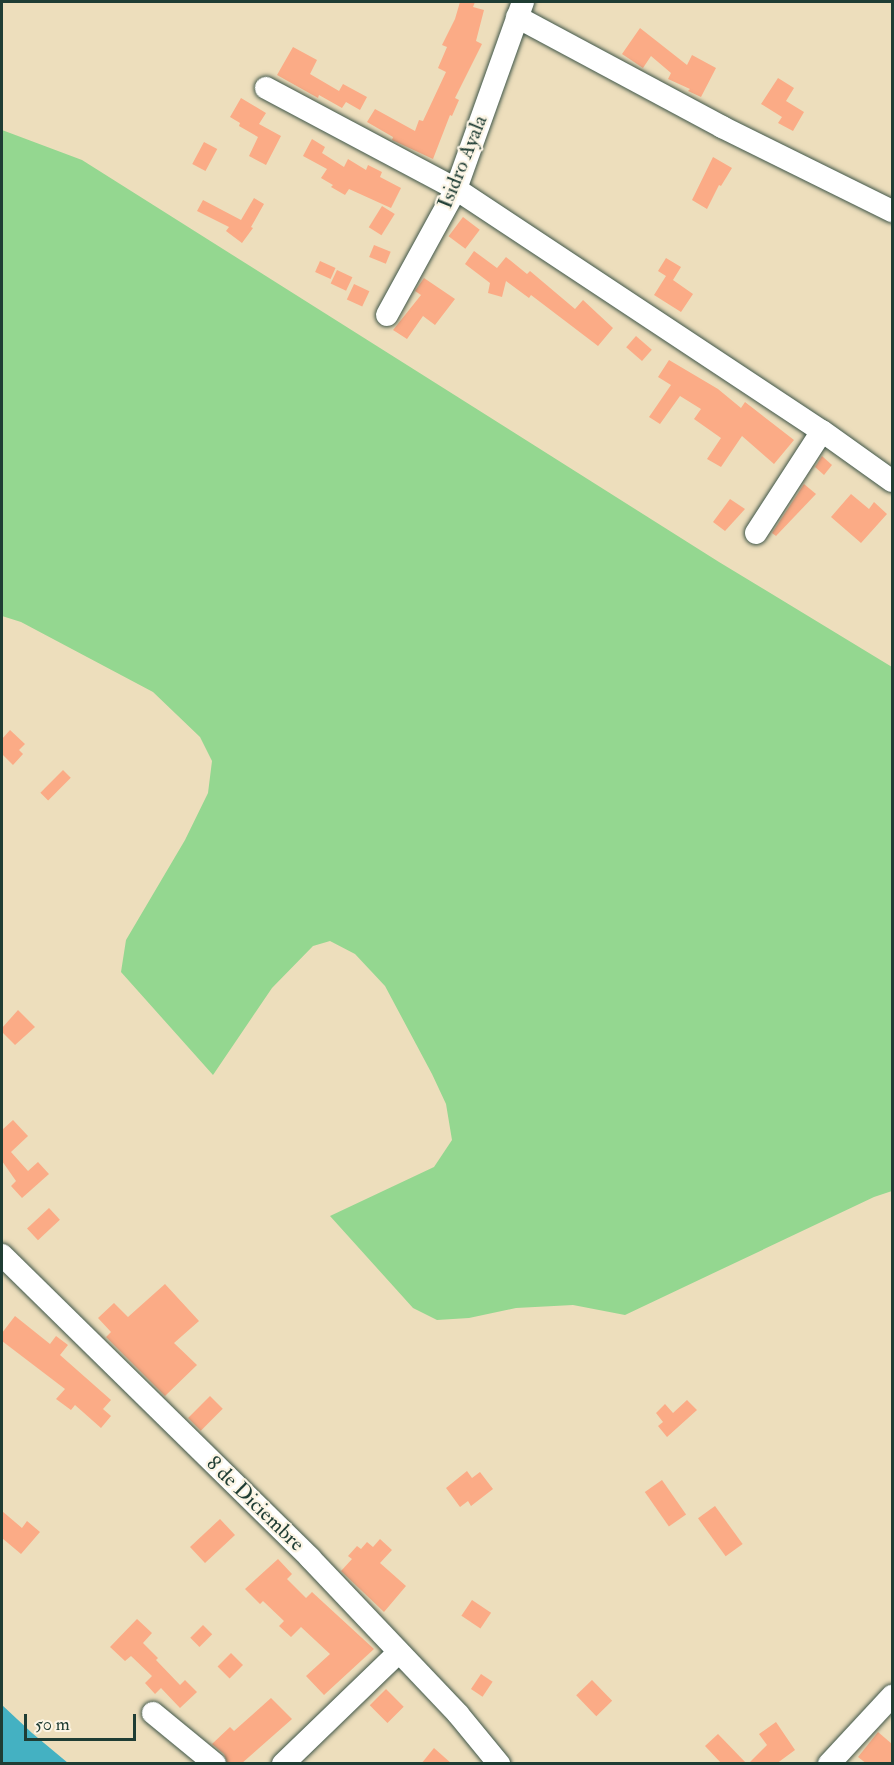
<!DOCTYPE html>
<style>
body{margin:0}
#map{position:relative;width:894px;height:1765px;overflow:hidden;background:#eddebc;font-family:"IM FELL Double Pica",serif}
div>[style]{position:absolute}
.green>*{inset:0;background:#94d790}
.water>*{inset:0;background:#44b1c2}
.building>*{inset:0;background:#fbab86;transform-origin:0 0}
.roads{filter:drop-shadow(0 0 2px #3e5548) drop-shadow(0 0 2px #3e5548)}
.minor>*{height:22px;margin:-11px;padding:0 11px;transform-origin:11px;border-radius:11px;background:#fff}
span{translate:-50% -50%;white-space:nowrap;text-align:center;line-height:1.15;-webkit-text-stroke:4.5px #fcf5e5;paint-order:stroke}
.street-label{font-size:21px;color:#1f3d34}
.frame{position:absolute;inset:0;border:3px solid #1f3d34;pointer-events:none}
.scale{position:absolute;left:24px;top:1714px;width:112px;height:27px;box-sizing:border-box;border:3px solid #1f3d34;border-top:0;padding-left:8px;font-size:18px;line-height:21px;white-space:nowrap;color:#1f3d34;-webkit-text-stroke:4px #fcf5e5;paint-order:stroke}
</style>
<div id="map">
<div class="green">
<i style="clip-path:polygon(2px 130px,82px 160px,719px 562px,892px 667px,892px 1191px,874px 1197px,625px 1315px,573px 1305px,516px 1308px,469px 1318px,437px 1320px,413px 1308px,330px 1216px,434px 1167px,452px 1140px,446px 1104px,432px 1074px,385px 986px,355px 954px,330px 941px,313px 946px,272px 988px,213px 1075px,121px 972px,126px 940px,185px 840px,208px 793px,212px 761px,200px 737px,153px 692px,21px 622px,2px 616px)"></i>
</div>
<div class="water">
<i style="clip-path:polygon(2px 1705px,32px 1733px,68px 1763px,2px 1763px)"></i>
</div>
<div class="building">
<i style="clip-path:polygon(460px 2px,475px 2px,473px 7px,484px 10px,476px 41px,482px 44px,455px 98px,459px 100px,452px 116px,450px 115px,433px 159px,392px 140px,393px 137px,367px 122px,375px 109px,415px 131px,419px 120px,423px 121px,446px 72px,438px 68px,447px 47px,442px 45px,455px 19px)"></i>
<i style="clip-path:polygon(640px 28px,687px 65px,692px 55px,716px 68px,701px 97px,688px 91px,690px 89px,668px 79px,671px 73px,651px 56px,643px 68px,622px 54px)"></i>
<i style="clip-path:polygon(293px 47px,317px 60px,310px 74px,339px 91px,343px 84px,367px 97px,360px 110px,346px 102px,342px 108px,319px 95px,318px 98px,277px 75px)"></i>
<i style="clip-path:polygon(778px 78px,794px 88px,786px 101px,804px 112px,793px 131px,778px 123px,782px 117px,761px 104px)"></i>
<i style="clip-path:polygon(241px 98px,266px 113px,259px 124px,281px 136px,266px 165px,249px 156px,258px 137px,239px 126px,240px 123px,230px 117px)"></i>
<i style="clip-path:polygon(312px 139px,325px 147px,322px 153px,344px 167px,348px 159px,366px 170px,368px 165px,382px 172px,380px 177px,401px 188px,391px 208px,349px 189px,345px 195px,331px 187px,333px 185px,321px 178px,327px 169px,303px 156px)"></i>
<i style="left:204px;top:142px;width:15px;height:25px;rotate:28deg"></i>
<i style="clip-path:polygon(713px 157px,732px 168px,721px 186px,719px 185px,707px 209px,692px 200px)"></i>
<i style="clip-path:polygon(254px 198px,264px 204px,251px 227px,253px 228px,242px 243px,226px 231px,229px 227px,197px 211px,203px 200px,241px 220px)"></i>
<i style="left:382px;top:206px;width:15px;height:25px;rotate:32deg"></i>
<i style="left:463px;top:217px;width:21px;height:24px;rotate:37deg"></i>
<i style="left:374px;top:245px;width:18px;height:13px;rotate:22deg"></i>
<i style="clip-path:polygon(474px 251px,497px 268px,506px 257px,527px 274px,530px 271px,575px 309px,583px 300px,613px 328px,598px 346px,531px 295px,529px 298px,506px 281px,502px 297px,488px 293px,490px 283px,465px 264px)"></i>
<i style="clip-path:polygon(666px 258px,681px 267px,673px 280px,693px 294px,681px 312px,654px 295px,666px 276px,658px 271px)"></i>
<i style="left:320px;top:261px;width:17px;height:12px;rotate:24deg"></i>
<i style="left:337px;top:270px;width:17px;height:15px;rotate:25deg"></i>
<i style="clip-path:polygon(424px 278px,455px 299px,435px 325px,423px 316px,407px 339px,393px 330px,421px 295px,415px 291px)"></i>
<i style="left:354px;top:284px;width:17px;height:17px;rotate:25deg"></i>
<i style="left:636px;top:336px;width:21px;height:15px;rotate:41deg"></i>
<i style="clip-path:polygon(669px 360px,718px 389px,741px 408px,745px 402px,794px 440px,774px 464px,742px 436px,721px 467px,707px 459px,721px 438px,694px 419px,701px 409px,680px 396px,660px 424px,649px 417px,671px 385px,658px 377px)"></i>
<i style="clip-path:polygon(822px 456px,832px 465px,824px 475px,815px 467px)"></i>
<i style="clip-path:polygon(804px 484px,816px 494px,776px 536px,772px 533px)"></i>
<i style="clip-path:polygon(851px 494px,869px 509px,874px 502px,887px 514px,861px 543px,831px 517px)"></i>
<i style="clip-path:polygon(730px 499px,745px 509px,725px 531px,713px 522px)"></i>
<i style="clip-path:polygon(10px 730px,25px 744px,19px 750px,23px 754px,13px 765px,2px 754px,2px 739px)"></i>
<i style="left:63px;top:770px;width:11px;height:32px;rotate:45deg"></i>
<i style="clip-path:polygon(18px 1010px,35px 1027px,15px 1045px,2px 1032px,2px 1028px)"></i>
<i style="clip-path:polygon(13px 1120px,28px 1136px,11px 1152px,28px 1171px,38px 1162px,49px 1174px,22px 1198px,11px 1186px,16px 1181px,2px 1161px,2px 1130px)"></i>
<i style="left:49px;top:1208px;width:16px;height:30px;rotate:47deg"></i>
<i style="clip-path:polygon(165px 1284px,199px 1321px,174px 1343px,197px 1365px,165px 1396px,106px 1337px,111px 1332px,98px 1318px,114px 1303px,128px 1317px)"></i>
<i style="clip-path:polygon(15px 1316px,50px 1344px,56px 1336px,68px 1345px,60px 1355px,111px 1400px,103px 1409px,111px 1416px,101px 1428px,75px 1405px,71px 1410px,56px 1399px,65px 1389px,2px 1341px,2px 1333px)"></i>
<i style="left:210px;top:1396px;width:18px;height:31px;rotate:45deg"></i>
<i style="clip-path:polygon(687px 1400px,697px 1410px,667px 1437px,658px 1426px,663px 1422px,656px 1413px,665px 1404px,673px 1413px)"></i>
<i style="clip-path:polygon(467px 1471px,472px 1478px,480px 1472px,493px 1489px,471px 1506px,468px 1501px,460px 1507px,446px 1488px)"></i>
<i style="left:662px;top:1480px;width:42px;height:21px;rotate:55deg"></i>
<i style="left:715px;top:1506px;width:47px;height:21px;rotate:54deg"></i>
<i style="clip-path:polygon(2px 1511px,22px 1528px,27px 1521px,40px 1532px,21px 1554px,2px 1538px)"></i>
<i style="left:220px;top:1519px;width:22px;height:41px;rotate:47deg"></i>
<i style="clip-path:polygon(380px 1539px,392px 1550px,380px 1563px,406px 1586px,384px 1612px,341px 1571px,352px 1559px,348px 1556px,357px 1546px,361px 1549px,367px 1542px,373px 1547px)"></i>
<i style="clip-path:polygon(278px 1559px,292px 1574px,287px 1579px,306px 1598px,312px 1592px,374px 1649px,324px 1695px,306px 1676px,330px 1654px,301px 1627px,291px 1637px,279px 1626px,284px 1621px,263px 1601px,260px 1604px,245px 1589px)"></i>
<i style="left:472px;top:1600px;width:23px;height:19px;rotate:34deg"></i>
<i style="clip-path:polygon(137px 1619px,152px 1633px,143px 1643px,158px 1658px,156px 1660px,180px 1685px,185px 1680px,197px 1692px,180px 1708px,161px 1688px,155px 1694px,145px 1683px,152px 1676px,131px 1656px,125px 1661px,110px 1647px)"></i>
<i style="left:203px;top:1625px;width:13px;height:18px;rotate:45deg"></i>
<i style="left:231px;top:1653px;width:17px;height:19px;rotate:45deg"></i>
<i style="left:481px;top:1674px;width:14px;height:18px;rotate:34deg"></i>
<i style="left:592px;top:1680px;width:29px;height:22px;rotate:46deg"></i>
<i style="left:386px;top:1689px;width:25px;height:23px;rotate:45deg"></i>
<i style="clip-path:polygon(271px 1698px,292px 1719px,241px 1764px,228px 1764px,224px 1754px,212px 1744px,230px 1727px,234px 1731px)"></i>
<i style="clip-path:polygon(776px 1722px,795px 1750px,776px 1764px,748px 1764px,767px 1745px,759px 1734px)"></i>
<i style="clip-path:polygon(878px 1732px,892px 1744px,892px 1764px,867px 1764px,858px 1757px)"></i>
<i style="clip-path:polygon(718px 1734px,747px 1764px,722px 1764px,705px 1746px)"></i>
<i style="clip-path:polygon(434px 1748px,452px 1764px,421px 1764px)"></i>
</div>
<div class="roads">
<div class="minor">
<i style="left:517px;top:17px;width:233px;rotate:28.2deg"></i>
<i style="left:722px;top:127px;width:190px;rotate:26.3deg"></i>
<i style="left:266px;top:88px;width:215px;rotate:28deg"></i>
<i style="left:456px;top:189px;width:439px;rotate:33.5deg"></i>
<i style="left:822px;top:431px;width:86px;rotate:35.5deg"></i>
<i style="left:387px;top:315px;width:144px;rotate:-61.3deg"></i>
<i style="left:456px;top:189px;width:199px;rotate:-70.3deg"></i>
<i style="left:756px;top:533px;width:121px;rotate:-57.1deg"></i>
<i style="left:2px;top:1255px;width:432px;rotate:44.5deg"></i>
<i style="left:310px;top:1558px;width:215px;rotate:46.5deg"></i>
<i style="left:458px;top:1714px;width:65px;rotate:50.6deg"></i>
<i style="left:153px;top:1713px;width:80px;rotate:39.4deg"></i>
<i style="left:283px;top:1764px;width:161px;rotate:-44deg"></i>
<i style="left:829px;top:1764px;width:93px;rotate:-47.2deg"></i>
</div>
</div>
<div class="street-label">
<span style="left:463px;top:162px;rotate:-68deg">Isidro Ayala</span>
<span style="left:255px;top:1504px;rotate:44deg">8 de Diciembre</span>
</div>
<div class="frame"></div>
<div class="scale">50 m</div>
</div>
